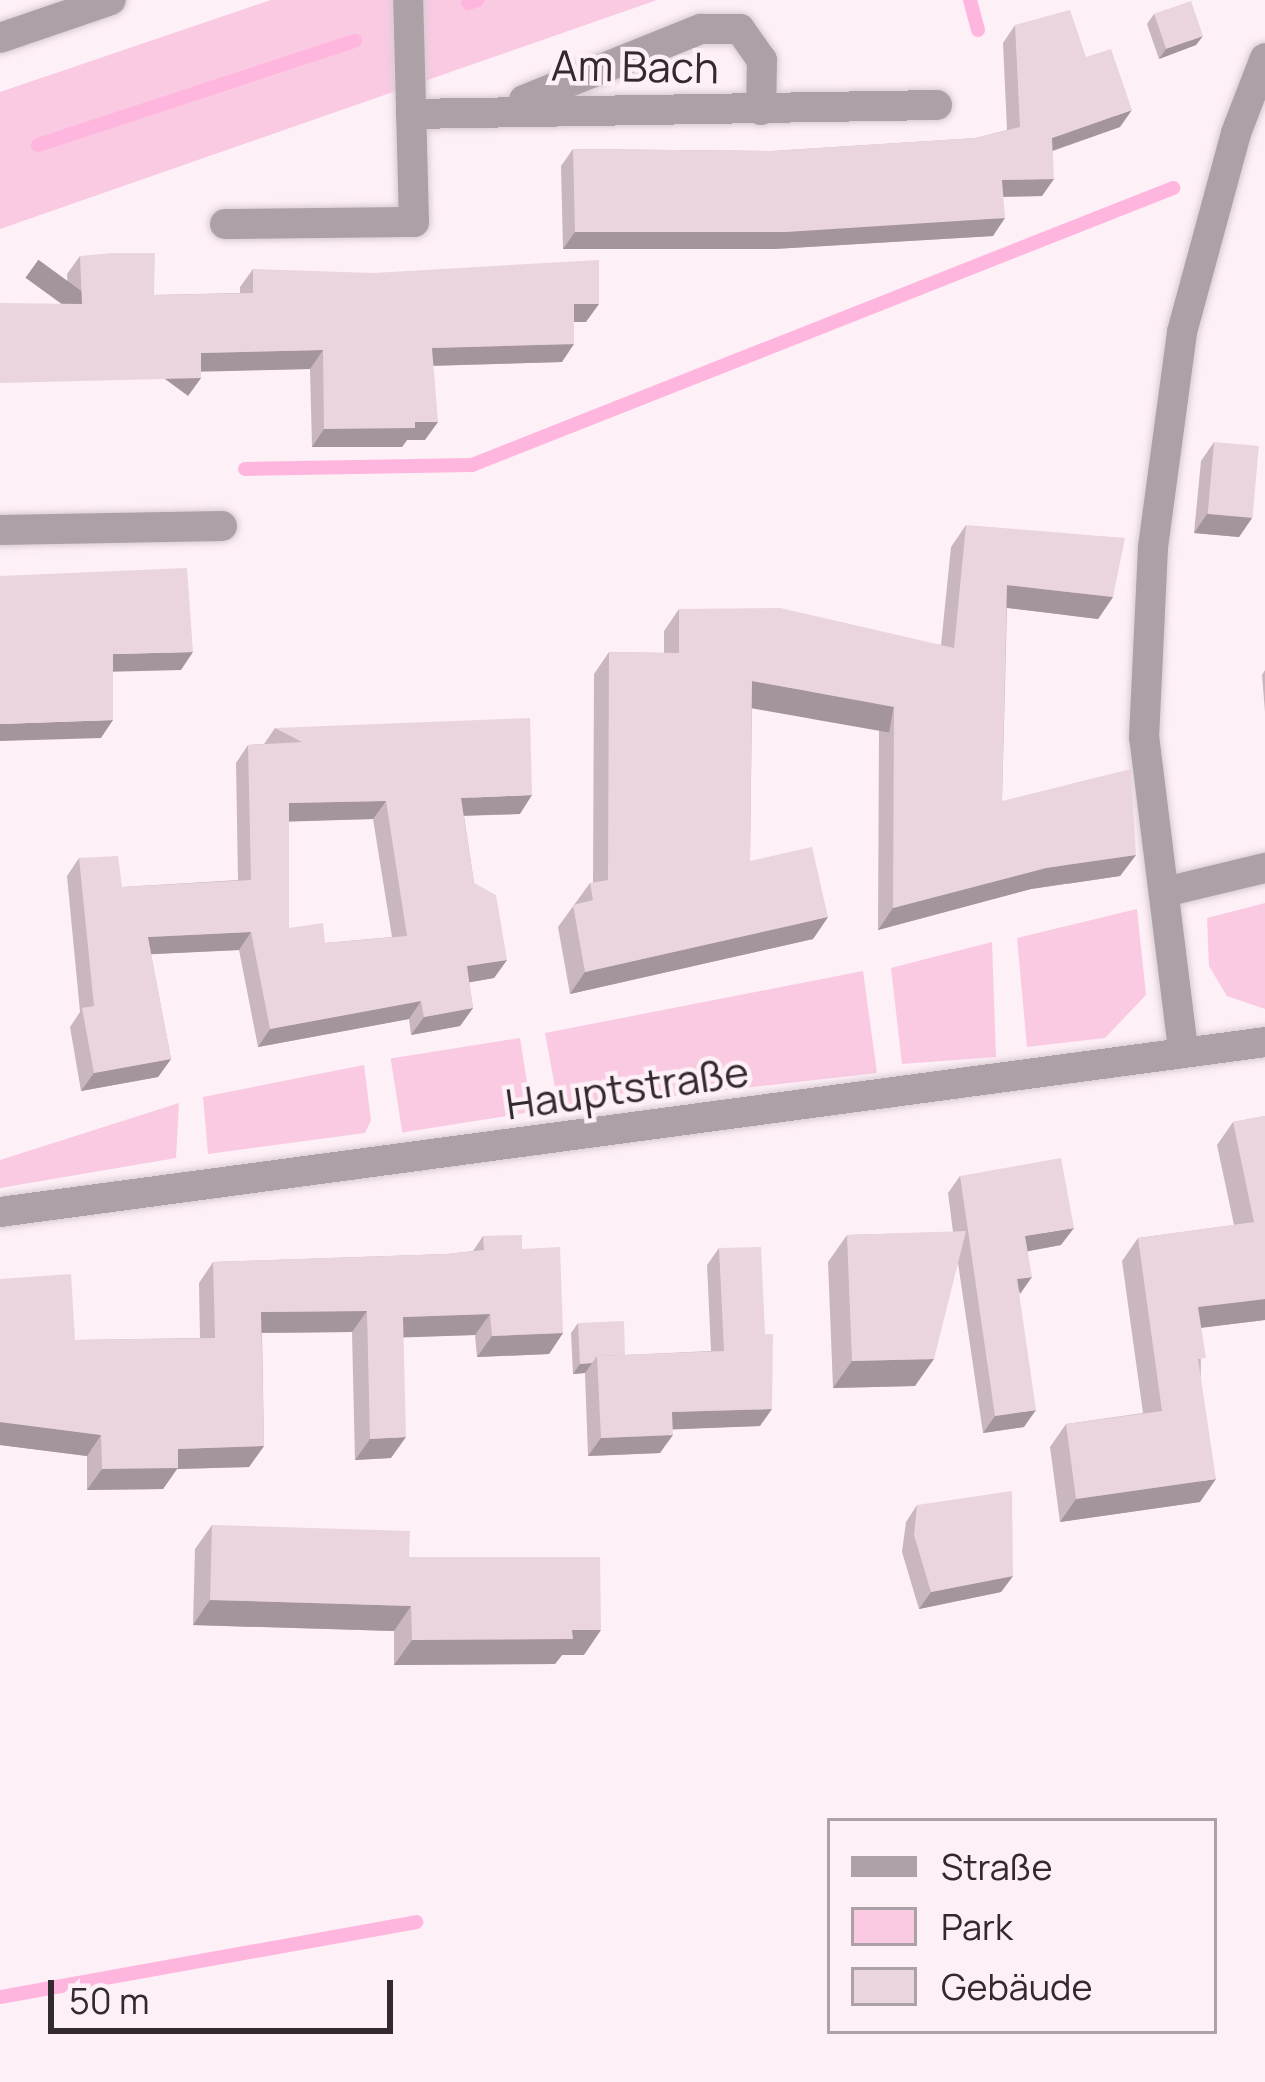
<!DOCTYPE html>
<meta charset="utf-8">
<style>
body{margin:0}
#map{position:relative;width:1265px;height:2082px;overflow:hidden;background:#fef0f7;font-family:Manrope,sans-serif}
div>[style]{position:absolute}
.green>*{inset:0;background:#f9cae2;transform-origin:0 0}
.stream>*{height:14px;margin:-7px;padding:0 7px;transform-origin:7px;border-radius:7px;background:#ffb6de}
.roads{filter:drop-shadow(0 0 3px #d9ccd3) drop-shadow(0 0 3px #d9ccd3)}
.street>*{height:30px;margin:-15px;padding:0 15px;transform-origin:15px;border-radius:15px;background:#aba1a6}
.wall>*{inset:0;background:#c9b6c0}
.shaded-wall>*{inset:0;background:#a4949c;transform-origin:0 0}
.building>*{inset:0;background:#ead4df;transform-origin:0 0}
span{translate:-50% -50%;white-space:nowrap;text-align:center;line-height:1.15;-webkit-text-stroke:9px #fef0f7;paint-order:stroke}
.street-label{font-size:42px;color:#322a2e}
.legend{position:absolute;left:827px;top:1818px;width:390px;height:216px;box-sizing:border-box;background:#fef0f7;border:3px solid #aca1a7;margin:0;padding:15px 21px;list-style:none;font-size:36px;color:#322a2e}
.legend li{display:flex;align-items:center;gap:24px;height:60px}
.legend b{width:60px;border:3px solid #aca1a7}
.scale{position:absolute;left:48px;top:1980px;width:345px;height:54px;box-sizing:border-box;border:6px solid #322a2e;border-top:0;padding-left:15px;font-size:36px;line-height:42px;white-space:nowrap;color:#322a2e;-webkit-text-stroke:9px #fef0f7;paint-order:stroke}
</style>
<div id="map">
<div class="green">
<i style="clip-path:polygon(271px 0,657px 0,0 229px,0 92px)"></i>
<i style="clip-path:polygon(1265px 903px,1265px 1009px,1227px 996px,1209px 966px,1207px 918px)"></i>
<i style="clip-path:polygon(1137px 909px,1146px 995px,1105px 1038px,1027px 1047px,1017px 938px)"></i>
<i style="clip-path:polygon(992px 942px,996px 1057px,902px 1064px,891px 968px)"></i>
<i style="clip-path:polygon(863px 971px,877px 1073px,559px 1109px,545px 1033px)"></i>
<i style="left:520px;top:1038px;width:75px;height:131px;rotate:81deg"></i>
<i style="clip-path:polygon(364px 1065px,371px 1120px,365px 1133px,208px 1154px,203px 1097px)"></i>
<i style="clip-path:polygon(179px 1103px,176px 1158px,0 1188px,0 1160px)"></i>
</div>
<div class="stream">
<i style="left:970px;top:0;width:31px;rotate:75deg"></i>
<i style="left:468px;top:3px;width:10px;rotate:-17deg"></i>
<i style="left:38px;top:145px;width:334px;rotate:-18.2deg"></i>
<i style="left:245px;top:469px;width:227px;rotate:-1deg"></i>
<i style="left:472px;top:465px;width:754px;rotate:-21.56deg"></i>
<i style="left:0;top:1997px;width:423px;rotate:-10.2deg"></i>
</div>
<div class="roads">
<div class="street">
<i style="left:0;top:38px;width:117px;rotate:-18.9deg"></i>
<i style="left:524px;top:100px;width:191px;rotate:-21.9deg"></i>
<i style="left:701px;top:29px;width:39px"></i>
<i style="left:740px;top:29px;width:38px;rotate:55deg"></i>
<i style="left:762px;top:60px;width:50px;rotate:91.1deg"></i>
<i style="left:411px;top:114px;width:526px;rotate:-0.98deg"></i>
<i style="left:225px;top:224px;width:189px;rotate:-0.6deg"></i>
<i style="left:414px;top:222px;width:222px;rotate:-91.5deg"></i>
<i style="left:0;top:530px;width:222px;rotate:-1deg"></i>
<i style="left:1165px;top:892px;width:103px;rotate:-13.5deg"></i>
<i style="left:1183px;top:1049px;width:313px;rotate:-97.1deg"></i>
<i style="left:1144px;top:738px;width:191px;rotate:-87.3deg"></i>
<i style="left:1153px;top:547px;width:217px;rotate:-82.3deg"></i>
<i style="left:1182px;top:332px;width:206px;rotate:-74.8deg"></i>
<i style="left:1236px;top:133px;width:80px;rotate:-68.9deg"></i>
<i style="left:0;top:1212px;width:1276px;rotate:-7.65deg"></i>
</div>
</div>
<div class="wall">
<i style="clip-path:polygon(1154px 14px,1196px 45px,1159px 59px,1147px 24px)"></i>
<i style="clip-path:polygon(1015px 25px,1086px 57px,1120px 127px,1053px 151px,1042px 196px,1003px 197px,993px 236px,774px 249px,563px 249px,561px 166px,573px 149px,772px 151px,976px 138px,1007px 130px,1003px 43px)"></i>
<i style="clip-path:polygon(80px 256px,154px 295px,240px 293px,240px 287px,253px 269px,586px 322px,574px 322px,562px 362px,433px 366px,425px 440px,407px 440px,402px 447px,312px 447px,310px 369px,201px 371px,201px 378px,188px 396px,69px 304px,67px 274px)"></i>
<i style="clip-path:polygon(1214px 442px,1252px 518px,1239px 537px,1194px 533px,1201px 461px)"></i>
<i style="clip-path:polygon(966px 525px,1113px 597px,1098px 619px,1007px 608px,1002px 801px,1136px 855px,1120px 876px,1031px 889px,878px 930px,879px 729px,752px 706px,750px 861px,828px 917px,813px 939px,570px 994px,558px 927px,590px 883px,593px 883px,594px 674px,609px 652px,664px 653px,664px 631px,679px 609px,941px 645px,951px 547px)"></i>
<i style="clip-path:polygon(1265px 670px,1265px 712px,1262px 675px)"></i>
<i style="clip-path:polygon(evenodd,275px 728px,520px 814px,464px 816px,474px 883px,507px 960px,494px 978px,469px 982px,473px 1008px,460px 1026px,411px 1035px,409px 1019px,258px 1047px,239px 950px,151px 954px,171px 1059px,158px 1077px,81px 1091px,70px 1027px,80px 1012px,67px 876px,79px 858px,122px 887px,238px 880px,236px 763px,248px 745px,264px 744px,275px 728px,373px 819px,392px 937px,325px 943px,289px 928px,289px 821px,373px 819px)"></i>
<i style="clip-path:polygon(1265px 1116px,1265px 1320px,1201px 1328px,1200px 1502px,1060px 1522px,1050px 1447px,1066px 1424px,1143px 1413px,1122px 1261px,1138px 1238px,1234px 1225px,1217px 1145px,1233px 1122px)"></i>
<i style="clip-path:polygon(960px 1176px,1061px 1245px,1028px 1251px,1019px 1294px,1024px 1427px,983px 1433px,958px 1263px,915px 1386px,833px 1388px,828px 1262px,847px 1235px,953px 1232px,948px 1193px)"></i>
<i style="clip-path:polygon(483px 1236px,522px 1249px,563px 1333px,549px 1354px,477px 1357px,475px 1335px,403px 1337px,391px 1458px,355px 1460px,352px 1332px,262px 1333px,264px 1446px,249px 1467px,177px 1469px,163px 1489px,87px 1490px,87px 1456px,0 1445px,0 1279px,75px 1340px,200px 1338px,199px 1283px,213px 1262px,447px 1254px,473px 1251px)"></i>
<i style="clip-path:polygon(719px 1248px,760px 1426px,672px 1429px,660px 1453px,588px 1456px,585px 1373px,573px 1374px,571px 1333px,578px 1323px,625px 1355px,711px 1351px,707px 1265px)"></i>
<i style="clip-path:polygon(917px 1505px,1013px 1576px,1001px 1592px,919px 1609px,902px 1552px,906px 1522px)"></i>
<i style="clip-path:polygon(212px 1525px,409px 1557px,584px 1655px,562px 1655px,555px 1664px,394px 1665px,394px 1631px,193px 1625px,195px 1549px)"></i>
</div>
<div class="shaded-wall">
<i style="clip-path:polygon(1203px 36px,1196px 45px,1159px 59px,1166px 49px)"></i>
<i style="clip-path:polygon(1132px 110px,1120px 127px,1040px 155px,1052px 138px)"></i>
<i style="clip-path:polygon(1054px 179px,1042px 196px,990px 197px,1002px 180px)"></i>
<i style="clip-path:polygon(1005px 218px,993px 236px,774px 249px,563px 249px,575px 232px)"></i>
<i style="clip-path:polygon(574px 304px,599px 304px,586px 322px,561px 322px)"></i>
<i style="clip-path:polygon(574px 344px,562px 362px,419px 366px,432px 348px)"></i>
<i style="clip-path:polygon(323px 350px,310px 369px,188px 372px,201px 353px)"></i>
<i style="left:201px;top:378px;width:22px;height:201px;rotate:126deg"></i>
<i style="clip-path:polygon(415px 422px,438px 422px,425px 440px,407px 440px,402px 447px,312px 447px,324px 429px)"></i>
<i style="clip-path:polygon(1207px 514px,1252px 518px,1239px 537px,1194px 533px)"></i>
<i style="clip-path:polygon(1007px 585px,1113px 597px,1098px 619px,992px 606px)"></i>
<i style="clip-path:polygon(193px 652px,181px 670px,101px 672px,113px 654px)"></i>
<i style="left:752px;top:681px;width:144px;height:27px;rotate:10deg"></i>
<i style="clip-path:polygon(113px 720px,101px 738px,0 741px,0 724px)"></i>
<i style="clip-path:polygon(532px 795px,520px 814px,448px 816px,461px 798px)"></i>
<i style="clip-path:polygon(386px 801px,373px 819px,276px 822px,289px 803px)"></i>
<i style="clip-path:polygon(1136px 855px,1120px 876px,1031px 889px,878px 930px,893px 908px,1046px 868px)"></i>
<i style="clip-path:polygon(828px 917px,813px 939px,570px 994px,585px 972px)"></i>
<i style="clip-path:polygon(251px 932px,239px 950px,135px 955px,148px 937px)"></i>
<i style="clip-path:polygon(507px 960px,494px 978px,455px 985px,467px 966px)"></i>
<i style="clip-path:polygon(421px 1001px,409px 1019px,258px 1047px,270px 1029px)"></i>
<i style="clip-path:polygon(473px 1008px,460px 1026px,411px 1035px,424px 1017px)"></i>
<i style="clip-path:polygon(171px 1059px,158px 1077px,81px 1091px,94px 1073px)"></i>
<i style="clip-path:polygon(1074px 1228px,1061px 1245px,1013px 1254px,1025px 1236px)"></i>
<i style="clip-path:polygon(1032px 1277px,1020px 1294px,1017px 1279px)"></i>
<i style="clip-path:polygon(1265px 1299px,1265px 1320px,1182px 1330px,1198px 1307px)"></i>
<i style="clip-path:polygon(367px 1311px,352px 1332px,247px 1333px,261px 1312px)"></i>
<i style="clip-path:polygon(490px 1314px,475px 1335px,388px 1338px,403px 1317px)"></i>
<i style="clip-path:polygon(563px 1333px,549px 1354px,477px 1357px,492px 1336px)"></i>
<i style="clip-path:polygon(934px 1359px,915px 1386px,833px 1388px,852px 1361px)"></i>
<i style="clip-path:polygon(592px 1363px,585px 1373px,573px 1374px,580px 1364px)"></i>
<i style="clip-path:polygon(772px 1409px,760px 1426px,659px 1430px,672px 1412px)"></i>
<i style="clip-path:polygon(1036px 1410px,1024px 1427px,983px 1433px,995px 1416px)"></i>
<i style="clip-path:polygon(0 1422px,101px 1435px,87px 1456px,0 1445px)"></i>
<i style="clip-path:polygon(673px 1435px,660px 1453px,588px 1456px,601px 1438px)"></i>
<i style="clip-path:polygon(406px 1437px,391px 1458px,355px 1460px,370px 1439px)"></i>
<i style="clip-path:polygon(264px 1446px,249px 1467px,177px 1469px,163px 1489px,87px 1490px,102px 1469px,178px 1449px)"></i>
<i style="clip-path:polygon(1216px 1479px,1200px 1502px,1060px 1522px,1076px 1499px)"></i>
<i style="clip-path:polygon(1013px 1576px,1001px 1592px,919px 1609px,931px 1592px)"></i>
<i style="clip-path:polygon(210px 1600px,411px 1606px,394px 1631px,193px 1625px)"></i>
<i style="clip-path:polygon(572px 1630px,601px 1630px,584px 1655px,562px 1655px,555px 1664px,394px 1665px,412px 1640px)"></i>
</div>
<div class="building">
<i style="left:1191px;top:1px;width:37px;height:39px;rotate:71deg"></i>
<i style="clip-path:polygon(1070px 10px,1086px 57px,1111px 49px,1132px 110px,1052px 138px,1054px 179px,1002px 180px,1005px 218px,786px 232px,575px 232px,573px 149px,772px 151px,976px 138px,1020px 127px,1015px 25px)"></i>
<i style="clip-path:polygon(113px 253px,155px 253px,154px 295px,253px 293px,253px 269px,373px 273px,599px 260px,599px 304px,574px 304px,574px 344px,432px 348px,438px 422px,415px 422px,415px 428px,324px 429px,323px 350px,201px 353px,201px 378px,0 383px,0 303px,82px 304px,80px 256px)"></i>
<i style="left:1214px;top:442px;width:45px;height:72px;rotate:5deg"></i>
<i style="clip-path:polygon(966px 525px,1125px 538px,1113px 597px,1007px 585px,1002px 801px,1131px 769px,1136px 855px,1046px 868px,893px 908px,894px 707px,752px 681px,750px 861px,812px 847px,828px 917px,585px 972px,573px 905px,593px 900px,590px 883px,608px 880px,609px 652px,679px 653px,679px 609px,780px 608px,954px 648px)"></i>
<i style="clip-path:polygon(187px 568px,193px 652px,113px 654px,113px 720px,0 724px,0 576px)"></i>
<i style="clip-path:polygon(evenodd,530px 718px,532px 795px,461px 798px,474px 883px,496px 895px,507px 960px,467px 966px,473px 1008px,424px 1017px,421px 1001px,270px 1029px,251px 932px,148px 937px,171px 1059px,94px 1073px,82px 1008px,94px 1006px,79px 858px,118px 856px,122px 887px,251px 880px,248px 745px,302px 742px,275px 728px,530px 718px,386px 801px,407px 936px,325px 943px,323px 923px,289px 928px,289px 803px,386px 801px)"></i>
<i style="clip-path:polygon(1265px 1116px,1265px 1299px,1198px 1307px,1206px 1358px,1198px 1359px,1216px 1479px,1076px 1499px,1066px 1424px,1162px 1411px,1138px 1238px,1254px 1222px,1233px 1122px)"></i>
<i style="clip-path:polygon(1061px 1158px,1074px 1228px,1025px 1236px,1032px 1277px,1017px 1279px,1036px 1410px,995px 1416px,960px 1176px)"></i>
<i style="clip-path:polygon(966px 1231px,934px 1359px,852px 1361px,847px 1235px)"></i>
<i style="clip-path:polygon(522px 1235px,522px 1249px,560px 1247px,563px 1333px,492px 1336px,490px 1314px,403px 1317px,406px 1437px,370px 1439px,367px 1311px,261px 1312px,264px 1446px,178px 1449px,178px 1468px,102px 1469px,101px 1435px,0 1422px,0 1279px,71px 1274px,75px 1340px,215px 1338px,213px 1262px,447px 1254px,484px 1250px,483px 1236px)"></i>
<i style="clip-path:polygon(761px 1247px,765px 1334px,773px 1334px,772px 1409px,672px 1412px,673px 1435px,601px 1438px,597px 1356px,724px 1351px,719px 1248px)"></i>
<i style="clip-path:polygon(624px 1321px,625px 1355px,597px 1356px,592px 1363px,580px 1364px,578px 1323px)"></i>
<i style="clip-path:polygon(1012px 1491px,1013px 1576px,931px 1592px,914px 1535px,917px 1505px)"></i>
<i style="clip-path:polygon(212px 1525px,410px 1531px,409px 1557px,600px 1557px,601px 1630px,572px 1630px,573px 1639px,412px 1640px,411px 1606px,210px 1600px)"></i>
</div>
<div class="street-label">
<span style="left:635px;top:66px;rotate:1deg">Am Bach</span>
<span style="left:627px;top:1087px;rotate:-8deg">Hauptstraße</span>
</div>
<ul class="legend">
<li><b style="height:15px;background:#aba1a6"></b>Straße</li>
<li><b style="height:33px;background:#f9cae2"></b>Park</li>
<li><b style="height:33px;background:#ead4df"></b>Gebäude</li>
</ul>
<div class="scale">50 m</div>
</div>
